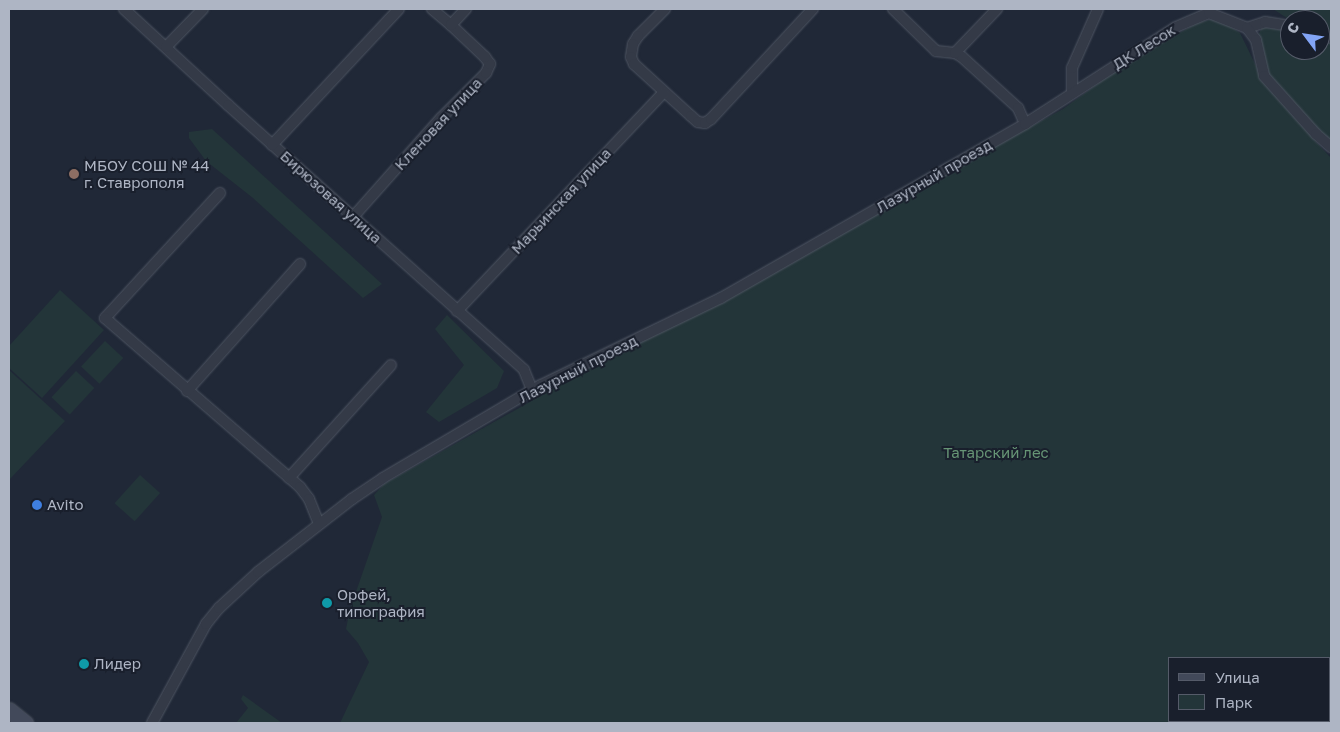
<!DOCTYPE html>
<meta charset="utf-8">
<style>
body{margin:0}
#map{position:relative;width:1340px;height:732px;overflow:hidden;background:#202837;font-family:"Golos Text",sans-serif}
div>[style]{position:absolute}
.green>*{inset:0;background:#233539;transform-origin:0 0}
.roads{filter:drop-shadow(0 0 1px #4e5562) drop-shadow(0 0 1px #4e5562)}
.minor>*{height:10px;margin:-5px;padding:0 5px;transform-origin:5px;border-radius:5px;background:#343a47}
.secondary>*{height:15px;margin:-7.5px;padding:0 7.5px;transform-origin:7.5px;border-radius:7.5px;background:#42495a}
.dots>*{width:14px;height:14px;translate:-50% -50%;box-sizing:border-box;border:2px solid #191f2c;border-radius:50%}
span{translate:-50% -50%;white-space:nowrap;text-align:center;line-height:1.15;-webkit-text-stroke:4px #191f2c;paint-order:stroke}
.street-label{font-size:15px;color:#aeb5c4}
.poi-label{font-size:15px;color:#aeb5c4}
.left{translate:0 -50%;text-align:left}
.park-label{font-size:15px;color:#669475}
.frame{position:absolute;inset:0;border:10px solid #aeb5c4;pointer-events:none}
.legend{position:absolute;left:1168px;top:657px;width:162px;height:65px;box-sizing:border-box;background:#191f2c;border:1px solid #555b69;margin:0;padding:6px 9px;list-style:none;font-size:15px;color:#aeb5c4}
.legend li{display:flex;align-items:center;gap:10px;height:25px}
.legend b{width:25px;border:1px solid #555b69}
.north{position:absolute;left:1280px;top:10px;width:50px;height:50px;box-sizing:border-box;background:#191f2c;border:1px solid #555b69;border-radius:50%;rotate:301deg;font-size:14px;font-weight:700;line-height:20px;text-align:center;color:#aeb5c4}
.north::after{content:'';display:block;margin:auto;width:18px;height:22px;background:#82a4f5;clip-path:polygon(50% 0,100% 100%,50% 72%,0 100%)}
</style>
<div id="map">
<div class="green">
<i style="clip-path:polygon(1273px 9px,1331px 9px,1331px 31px,1320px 29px,1320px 20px,1290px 20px)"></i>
<i style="clip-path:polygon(evenodd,1218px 18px,1240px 33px,1260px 74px,1316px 142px,1331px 158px,1331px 723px,340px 723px,369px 662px,358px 643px,346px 629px,350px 609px,382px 517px,374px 495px,384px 484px,581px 373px,1063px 109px,1125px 64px,1197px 23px,1218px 18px,1169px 658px,1329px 658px,1329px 721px,1169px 721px,1169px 658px)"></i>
<i style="clip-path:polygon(1262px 27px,1290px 31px,1290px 50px,1320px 50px,1320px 38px,1331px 41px,1331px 142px,1317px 131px,1267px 74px,1257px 38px)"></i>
<i style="clip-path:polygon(212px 129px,382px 284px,363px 298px,253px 198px,206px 161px,189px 138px,189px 132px)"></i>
<i style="clip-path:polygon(60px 290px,104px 330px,42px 398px,9px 368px,9px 346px)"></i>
<i style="clip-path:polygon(447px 315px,504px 371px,497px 388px,439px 422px,426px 412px,464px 365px,435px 329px)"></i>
<i style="left:105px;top:341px;width:25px;height:35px;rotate:43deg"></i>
<i style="clip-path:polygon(9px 370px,65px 421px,9px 480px)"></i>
<i style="left:76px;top:371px;width:25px;height:36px;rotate:43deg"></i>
<i style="left:140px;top:475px;width:27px;height:38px;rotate:42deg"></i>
<i style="clip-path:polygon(243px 695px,282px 723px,236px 723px,248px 708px,241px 699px)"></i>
</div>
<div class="roads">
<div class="minor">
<i style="left:124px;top:9px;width:142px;rotate:42.7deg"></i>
<i style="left:228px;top:105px;width:397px;rotate:41.8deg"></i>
<i style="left:524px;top:370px;width:22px;rotate:68deg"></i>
<i style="left:432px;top:9px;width:25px;rotate:40deg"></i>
<i style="left:665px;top:9px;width:38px;rotate:135deg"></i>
<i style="left:638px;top:36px;width:9px;rotate:122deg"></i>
<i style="left:633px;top:44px;width:13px;rotate:99deg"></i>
<i style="left:631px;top:57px;width:8px;rotate:67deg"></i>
<i style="left:634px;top:64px;width:77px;rotate:42.4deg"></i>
<i style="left:691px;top:116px;width:9px;rotate:41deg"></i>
<i style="left:698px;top:122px;width:7px;rotate:8deg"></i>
<i style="left:705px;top:123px;width:7px;rotate:-34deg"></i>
<i style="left:711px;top:119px;width:150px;rotate:-47.2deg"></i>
<i style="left:893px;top:9px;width:60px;rotate:44.3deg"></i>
<i style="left:936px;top:51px;width:19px;rotate:6deg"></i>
<i style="left:955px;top:53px;width:8px;rotate:30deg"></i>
<i style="left:962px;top:57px;width:76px;rotate:42.3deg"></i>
<i style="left:1018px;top:108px;width:17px;rotate:66deg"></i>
<i style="left:1247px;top:28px;width:19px;rotate:-18deg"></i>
<i style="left:1265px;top:22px;width:25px;rotate:9deg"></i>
<i style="left:1320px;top:35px;width:11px;rotate:15deg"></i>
<i style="left:166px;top:47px;width:53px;rotate:-45.8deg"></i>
<i style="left:955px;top:53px;width:61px;rotate:-46.3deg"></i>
<i style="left:1072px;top:92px;width:24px;rotate:-90deg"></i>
<i style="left:1072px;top:68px;width:64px;rotate:-66.2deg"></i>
<i style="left:272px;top:145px;width:186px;rotate:-47deg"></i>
<i style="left:220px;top:193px;width:170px;rotate:132.6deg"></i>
<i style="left:105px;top:318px;width:258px;rotate:40.9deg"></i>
<i style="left:300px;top:487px;width:15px;rotate:53deg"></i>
<i style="left:309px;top:499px;width:27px;rotate:68deg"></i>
<i style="left:353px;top:217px;width:132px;rotate:-48.4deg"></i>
<i style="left:441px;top:118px;width:64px;rotate:-45deg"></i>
<i style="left:486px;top:73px;width:10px;rotate:-66deg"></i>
<i style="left:490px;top:64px;width:9px;rotate:-126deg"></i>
<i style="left:485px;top:57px;width:47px;rotate:-136.7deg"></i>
<i style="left:451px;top:25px;width:22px;rotate:-47deg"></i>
<i style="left:457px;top:311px;width:301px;rotate:-46.6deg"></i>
<i style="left:187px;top:391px;width:170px;rotate:-48.3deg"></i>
<i style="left:289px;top:478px;width:152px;rotate:-47.9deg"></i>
<i style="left:152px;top:723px;width:113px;rotate:-61.4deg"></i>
<i style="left:206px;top:624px;width:21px;rotate:-51deg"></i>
<i style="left:219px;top:608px;width:53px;rotate:-42.7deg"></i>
<i style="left:258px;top:572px;width:119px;rotate:-37.8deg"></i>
<i style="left:352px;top:499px;width:37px;rotate:-34deg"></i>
<i style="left:383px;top:478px;width:183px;rotate:-30.5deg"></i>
<i style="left:541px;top:385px;width:200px;rotate:-25.8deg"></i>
<i style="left:721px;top:298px;width:262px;rotate:-29.8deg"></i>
<i style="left:948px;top:168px;width:89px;rotate:-29.7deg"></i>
<i style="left:1025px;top:124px;width:179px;rotate:-32.7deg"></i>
<i style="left:1176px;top:27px;width:36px;rotate:-23deg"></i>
<i style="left:1209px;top:13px;width:41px;rotate:21.5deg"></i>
<i style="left:1247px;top:28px;width:15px;rotate:53deg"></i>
<i style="left:1256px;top:40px;width:37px;rotate:77deg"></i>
<i style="left:1264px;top:76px;width:78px;rotate:48.1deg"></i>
<i style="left:1316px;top:134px;width:20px;rotate:41deg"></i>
</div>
<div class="secondary">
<i style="left:9px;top:710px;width:21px;rotate:39deg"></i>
</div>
</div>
<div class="dots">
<i style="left:74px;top:174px;background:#8d6e63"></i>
<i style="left:37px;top:505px;background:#3f7fe0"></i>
<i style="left:327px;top:603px;background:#0f9aa8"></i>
<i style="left:84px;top:664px;background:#0f9aa8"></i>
</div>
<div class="street-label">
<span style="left:1144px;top:47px;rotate:-32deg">ДК Лесок</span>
<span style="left:438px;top:124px;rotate:-47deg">Кленовая улица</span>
<span style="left:934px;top:176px;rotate:-30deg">Лазурный проезд</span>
<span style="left:331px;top:197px;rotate:42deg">Бирюзовая улица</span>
<span style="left:561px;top:201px;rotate:-47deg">Марьинская улица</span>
<span style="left:578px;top:369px;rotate:-27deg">Лазурный проезд</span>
</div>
<div class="poi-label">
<span class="left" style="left:84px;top:174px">МБОУ СОШ № 44<br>г. Ставрополя</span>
<span class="left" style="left:47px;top:505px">Avito</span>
<span class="left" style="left:337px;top:603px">Орфей,<br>типография</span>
<span class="left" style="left:94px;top:664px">Лидер</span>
</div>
<div class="park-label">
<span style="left:996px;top:453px">Татарский лес</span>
</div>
<div class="frame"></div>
<ul class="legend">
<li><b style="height:6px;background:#42495a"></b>Улица</li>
<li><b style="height:14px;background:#233539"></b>Парк</li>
</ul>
<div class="north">С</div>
</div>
